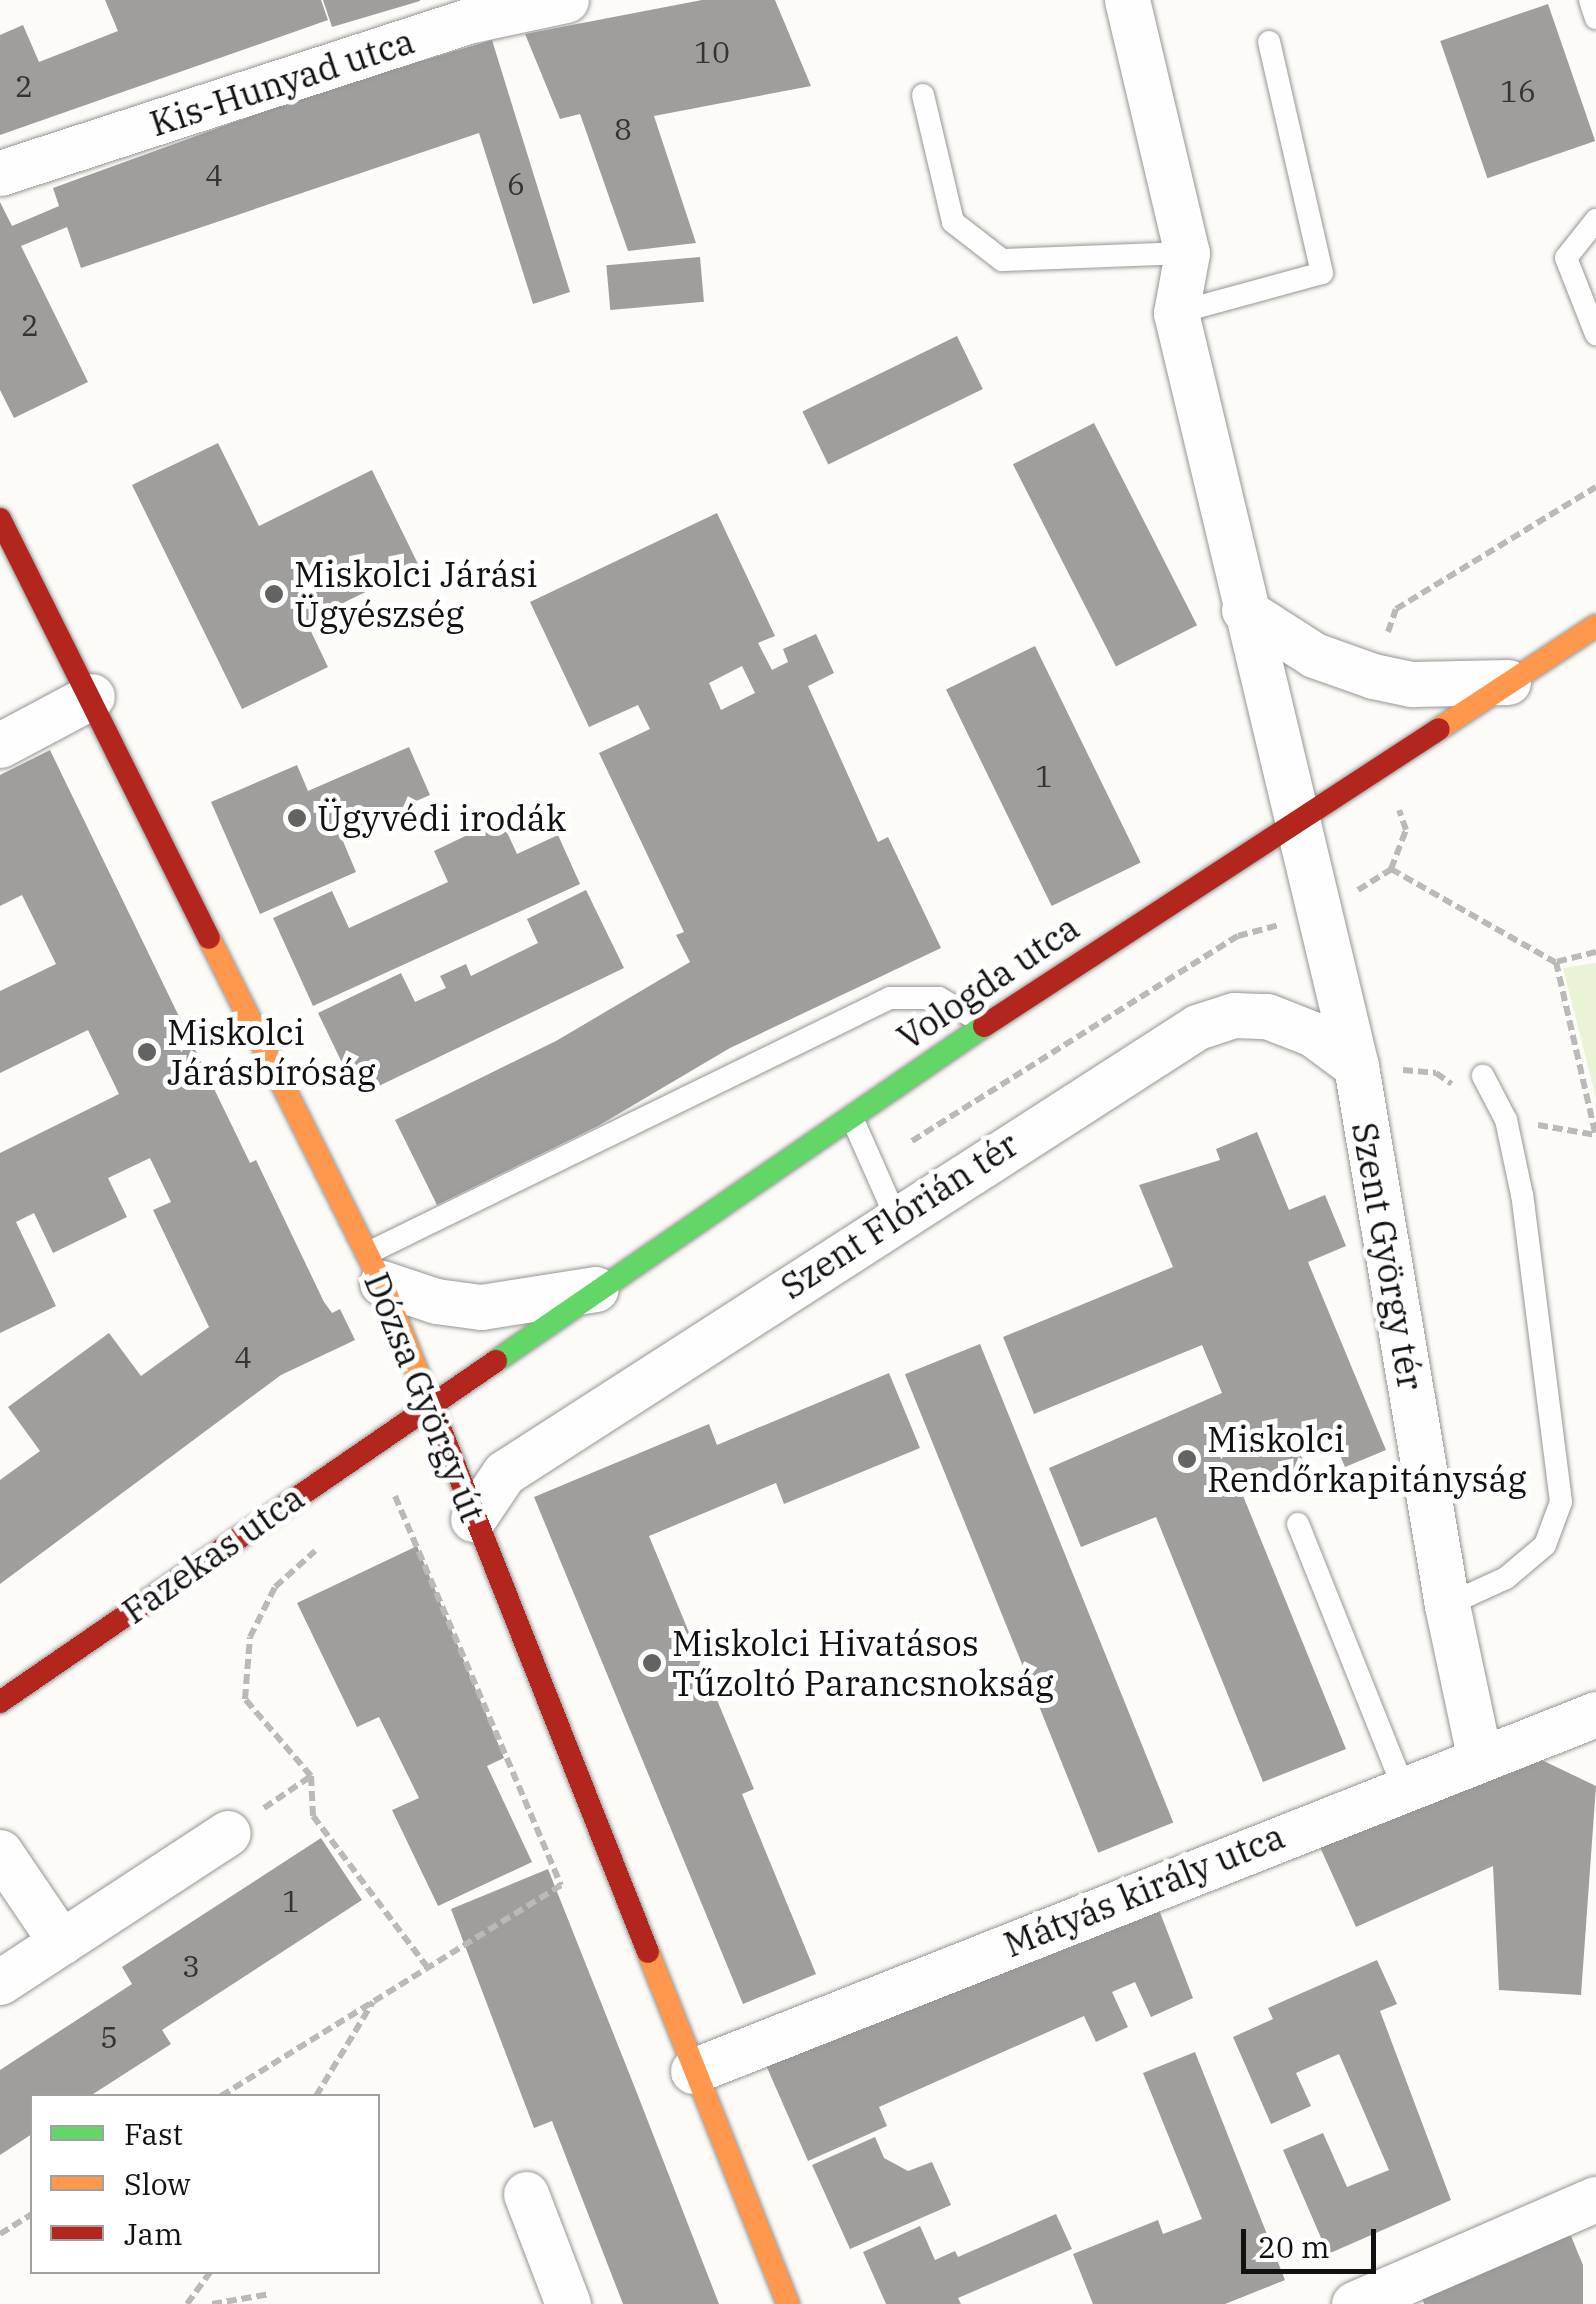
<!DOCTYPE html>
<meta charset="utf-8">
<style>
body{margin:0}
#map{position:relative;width:1596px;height:2304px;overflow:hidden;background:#fcfbf7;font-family:"IBM Plex Serif",serif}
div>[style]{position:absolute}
.green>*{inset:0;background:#e9f3d6}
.building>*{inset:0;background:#a09e9c;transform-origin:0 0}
.path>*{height:6px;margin-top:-3px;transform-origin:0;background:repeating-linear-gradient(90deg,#b9b9b8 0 10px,transparent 0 15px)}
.roads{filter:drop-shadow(0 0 2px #979695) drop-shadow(0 0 2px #979695)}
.lane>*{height:22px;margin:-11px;padding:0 11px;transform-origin:11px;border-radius:11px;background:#fffefe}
.street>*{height:45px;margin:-22.5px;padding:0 22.5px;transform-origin:22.5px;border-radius:22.5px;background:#fffefe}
.fast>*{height:22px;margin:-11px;padding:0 11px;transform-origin:11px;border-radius:11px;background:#63d668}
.slow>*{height:22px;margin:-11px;padding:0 11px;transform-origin:11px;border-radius:11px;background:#ff974d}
.jam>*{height:22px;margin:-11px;padding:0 11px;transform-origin:11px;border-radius:11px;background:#b3261e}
.dots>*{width:28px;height:28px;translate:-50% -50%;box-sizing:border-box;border:5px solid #fff;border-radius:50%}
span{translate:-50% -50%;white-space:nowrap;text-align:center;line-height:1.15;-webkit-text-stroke:10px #fff;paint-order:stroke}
.number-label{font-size:30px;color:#353434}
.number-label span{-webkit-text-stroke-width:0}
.street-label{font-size:35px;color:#111}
.poi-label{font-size:35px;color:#111}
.left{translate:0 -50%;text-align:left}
.legend{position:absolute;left:30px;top:2094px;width:350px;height:180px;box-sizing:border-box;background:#fff;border:2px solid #a0a0a0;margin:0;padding:12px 18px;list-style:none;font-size:30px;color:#111}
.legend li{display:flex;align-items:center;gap:20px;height:50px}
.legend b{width:50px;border:2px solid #a0a0a0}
.scale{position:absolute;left:1241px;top:2229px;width:135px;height:45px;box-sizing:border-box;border:5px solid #111;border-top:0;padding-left:12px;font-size:30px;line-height:35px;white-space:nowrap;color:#111;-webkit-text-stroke:8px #fff;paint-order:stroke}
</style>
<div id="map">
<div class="green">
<i style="clip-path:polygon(1596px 963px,1596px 1098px,1563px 968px)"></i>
</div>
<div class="building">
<i style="clip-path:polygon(105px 0,321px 0,328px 20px,0 135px,0 35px,23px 25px,39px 62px,118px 31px)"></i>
<i style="clip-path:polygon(323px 0,420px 0,420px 1px,332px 27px)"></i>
<i style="clip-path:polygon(702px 0,775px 0,811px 86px,654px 116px,696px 243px,628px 251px,580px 114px,560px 119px,525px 34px)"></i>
<i style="left:1548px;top:4px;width:145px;height:114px;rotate:71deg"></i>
<i style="clip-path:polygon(492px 40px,570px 292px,533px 304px,479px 133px,81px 268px,67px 227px,21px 246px,88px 382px,14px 418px,0 390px,0 202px,12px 226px,59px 206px,53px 188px,320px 91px)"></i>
<i style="left:700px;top:257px;width:45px;height:94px;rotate:85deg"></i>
<i style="left:957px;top:336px;width:59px;height:172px;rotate:64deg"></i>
<i style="left:1094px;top:423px;width:227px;height:91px;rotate:63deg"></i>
<i style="clip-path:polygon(218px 443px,259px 526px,372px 470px,419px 566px,306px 621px,328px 667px,242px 709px,132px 485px)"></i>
<i style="clip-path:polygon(evenodd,717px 513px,775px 636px,758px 643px,772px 670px,788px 662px,783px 649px,816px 634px,834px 673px,808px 686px,878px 842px,888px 837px,941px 948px,730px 1048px,598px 1126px,437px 1205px,395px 1120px,556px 1041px,690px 962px,676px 935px,684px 932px,599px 753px,650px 729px,638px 705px,589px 727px,530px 602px,717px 513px,742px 666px,755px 693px,721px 710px,709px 683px,742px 666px)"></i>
<i style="left:1035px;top:646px;width:241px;height:99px;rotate:64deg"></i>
<i style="clip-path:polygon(409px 747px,430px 795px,340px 834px,356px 872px,260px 914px,211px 802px,297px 765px,308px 791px)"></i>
<i style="clip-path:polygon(50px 750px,250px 1163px,256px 1160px,324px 1302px,332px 1313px,340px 1309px,355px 1340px,281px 1375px,0 1584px,0 1480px,40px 1451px,8px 1407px,109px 1333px,141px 1376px,209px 1327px,153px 1210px,171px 1202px,150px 1158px,108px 1178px,127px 1217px,53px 1253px,34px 1213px,16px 1222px,56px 1306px,0 1333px,0 1153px,119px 1094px,88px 1030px,0 1073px,0 991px,56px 964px,22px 895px,0 906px,0 775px)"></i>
<i style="clip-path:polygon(501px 819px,517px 854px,558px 835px,580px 884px,313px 1006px,273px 918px,332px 891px,349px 928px,448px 882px,434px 851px)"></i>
<i style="clip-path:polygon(586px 890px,624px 968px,358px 1096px,318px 1013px,401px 973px,415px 1002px,446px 988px,440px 976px,466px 964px,471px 976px,538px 943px,527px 919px)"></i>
<i style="clip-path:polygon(1257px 1132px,1289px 1210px,1325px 1195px,1346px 1246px,1308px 1262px,1386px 1450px,1345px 1467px,1331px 1434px,1298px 1448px,1310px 1478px,1264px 1497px,1252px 1469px,1235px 1476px,1346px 1749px,1263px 1782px,1156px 1517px,1081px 1547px,1049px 1468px,1222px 1393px,1202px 1345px,1034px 1414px,1003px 1337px,1173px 1267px,1139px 1185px,1220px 1160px,1216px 1149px)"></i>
<i style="left:980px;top:1344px;width:516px;height:81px;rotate:68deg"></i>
<i style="clip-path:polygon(889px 1373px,920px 1448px,784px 1504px,776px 1483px,649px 1536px,754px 1789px,742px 1794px,816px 1974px,743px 2004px,534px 1497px,709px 1424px,717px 1445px)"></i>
<i style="clip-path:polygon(417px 1546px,504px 1758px,487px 1766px,532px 1862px,438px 1906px,392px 1810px,419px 1798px,379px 1717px,357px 1727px,297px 1603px)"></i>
<i style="clip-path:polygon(1525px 1752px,1596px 1786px,1581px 1995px,1499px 1990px,1493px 1866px,1356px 1927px,1315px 1836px)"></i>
<i style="clip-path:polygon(321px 1838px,362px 1900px,162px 2030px,171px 2044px,90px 2096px,32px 2096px,32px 2134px,0 2155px,0 2070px,132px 1984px,122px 1967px)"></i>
<i style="clip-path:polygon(548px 1869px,635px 2088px,719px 2304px,623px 2304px,552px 2121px,534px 2128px,451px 1909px)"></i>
<i style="clip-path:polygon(1154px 1897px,1193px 1998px,1151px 2017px,1135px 1982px,1112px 1992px,1128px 2027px,1096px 2042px,1084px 2016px,879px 2107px,887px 2126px,808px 2161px,765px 2063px)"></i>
<i style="clip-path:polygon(1377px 1960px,1397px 2004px,1380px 2011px,1451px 2200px,1328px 2254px,1283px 2150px,1323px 2133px,1347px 2187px,1389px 2170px,1339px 2054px,1296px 2073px,1311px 2106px,1271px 2124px,1233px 2037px,1273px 2019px,1268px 2008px)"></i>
<i style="clip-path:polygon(1195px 2052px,1285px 2280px,1225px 2304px,1093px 2304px,1073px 2254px,1158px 2220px,1163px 2234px,1202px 2219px,1143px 2073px)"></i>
<i style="clip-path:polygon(875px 2137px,884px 2158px,908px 2171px,932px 2162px,951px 2205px,850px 2249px,812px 2165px)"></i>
<i style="clip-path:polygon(1056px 2214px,1072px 2249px,958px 2298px,961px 2304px,886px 2304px,863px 2252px,920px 2226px,935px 2260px,955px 2251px,958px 2257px)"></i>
<i style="clip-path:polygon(1549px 2228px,1571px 2236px,1583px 2265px,1583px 2304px,1424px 2304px,1419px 2286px)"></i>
</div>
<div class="path">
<i style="left:1388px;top:632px;width:24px;rotate:-71deg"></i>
<i style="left:1396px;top:609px;width:234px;rotate:-31.4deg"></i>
<i style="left:1391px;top:869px;width:189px;rotate:29.6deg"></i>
<i style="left:1358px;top:890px;width:39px;rotate:-32deg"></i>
<i style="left:1391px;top:869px;width:42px;rotate:-69deg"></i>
<i style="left:1406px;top:830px;width:21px;rotate:-109deg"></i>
<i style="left:1596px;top:952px;width:41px;rotate:166deg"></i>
<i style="left:1556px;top:962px;width:179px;rotate:77.1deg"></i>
<i style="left:1403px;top:1070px;width:33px;rotate:5deg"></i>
<i style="left:1436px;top:1073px;width:19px;rotate:35deg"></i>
<i style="left:1538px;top:1125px;width:59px;rotate:9.8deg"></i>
<i style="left:912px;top:1141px;width:385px;rotate:-32.2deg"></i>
<i style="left:1238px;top:936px;width:42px;rotate:-15deg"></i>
<i style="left:395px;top:1496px;width:423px;rotate:66.9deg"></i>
<i style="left:311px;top:1776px;width:101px;rotate:-130.6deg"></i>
<i style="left:245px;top:1699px;width:62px;rotate:-85.4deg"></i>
<i style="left:250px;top:1637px;width:56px;rotate:-63.4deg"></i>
<i style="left:275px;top:1587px;width:54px;rotate:-42deg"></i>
<i style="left:264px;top:1808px;width:57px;rotate:-34.2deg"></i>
<i style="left:311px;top:1776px;width:40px;rotate:87.1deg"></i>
<i style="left:313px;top:1816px;width:191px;rotate:52.9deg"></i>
<i style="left:221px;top:2096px;width:400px;rotate:-31.8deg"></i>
<i style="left:316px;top:2096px;width:110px;rotate:-58.8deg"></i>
<i style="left:0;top:2234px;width:38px;rotate:-32deg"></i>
<i style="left:187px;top:2304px;width:39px;rotate:-54deg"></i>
<i style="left:212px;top:2304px;width:59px;rotate:-9.8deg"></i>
</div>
<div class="roads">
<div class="lane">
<i style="left:1590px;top:0;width:19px;rotate:72deg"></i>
<i style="left:923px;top:95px;width:130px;rotate:76.7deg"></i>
<i style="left:953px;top:222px;width:62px;rotate:37.8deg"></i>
<i style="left:1002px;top:260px;width:185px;rotate:-2.2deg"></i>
<i style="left:1596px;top:220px;width:48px;rotate:128.3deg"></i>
<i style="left:1566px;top:258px;width:82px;rotate:68.5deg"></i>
<i style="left:1176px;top:313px;width:151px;rotate:-15.3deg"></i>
<i style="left:1322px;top:273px;width:237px;rotate:-102.9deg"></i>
<i style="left:852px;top:1118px;width:106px;rotate:66.1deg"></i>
<i style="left:368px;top:1253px;width:581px;rotate:-26.04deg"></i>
<i style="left:890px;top:998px;width:49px"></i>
<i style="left:939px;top:998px;width:51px;rotate:29.1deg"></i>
<i style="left:1298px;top:1524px;width:282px;rotate:68.2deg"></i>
<i style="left:1447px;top:1605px;width:65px;rotate:-24.6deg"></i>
<i style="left:1506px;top:1578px;width:51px;rotate:-40.2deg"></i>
<i style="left:1545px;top:1545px;width:46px;rotate:-69.6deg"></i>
<i style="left:1561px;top:1502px;width:309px;rotate:-97.2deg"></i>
<i style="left:1522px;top:1195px;width:77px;rotate:-102deg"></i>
<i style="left:1506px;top:1120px;width:50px;rotate:-117.6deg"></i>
</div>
<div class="street">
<i style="left:1127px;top:0;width:260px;rotate:76.7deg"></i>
<i style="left:1187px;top:253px;width:61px;rotate:100.4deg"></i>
<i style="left:1176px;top:313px;width:774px;rotate:76.56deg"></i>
<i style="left:1356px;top:1066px;width:547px;rotate:80.42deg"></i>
<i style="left:1447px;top:1605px;width:153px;rotate:78deg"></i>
<i style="left:0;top:173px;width:496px;rotate:-18deg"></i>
<i style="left:472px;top:20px;width:96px;rotate:-12deg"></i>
<i style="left:1244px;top:610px;width:83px;rotate:32.7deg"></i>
<i style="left:1314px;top:655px;width:63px;rotate:19.6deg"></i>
<i style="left:1373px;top:676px;width:40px;rotate:12deg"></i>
<i style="left:1412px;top:684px;width:96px;rotate:-1.2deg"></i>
<i style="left:0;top:745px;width:104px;rotate:-28deg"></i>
<i style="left:382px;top:1283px;width:57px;rotate:18.4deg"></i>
<i style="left:436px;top:1301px;width:45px;rotate:7.6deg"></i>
<i style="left:481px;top:1307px;width:116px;rotate:-8.9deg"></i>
<i style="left:473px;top:1519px;width:55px;rotate:-56deg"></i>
<i style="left:504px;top:1473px;width:824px;rotate:-32.76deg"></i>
<i style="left:1197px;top:1027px;width:39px;rotate:-18deg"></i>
<i style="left:1234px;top:1015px;width:33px;rotate:2deg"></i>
<i style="left:1267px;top:1016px;width:49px;rotate:21.4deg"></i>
<i style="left:1313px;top:1034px;width:54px;rotate:36.7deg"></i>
<i style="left:0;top:1852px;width:109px;rotate:55.9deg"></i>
<i style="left:0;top:1982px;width:272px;rotate:-33.2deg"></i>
<i style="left:693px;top:2071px;width:971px;rotate:-21.57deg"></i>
<i style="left:526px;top:2194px;width:118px;rotate:69.1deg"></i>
<i style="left:1354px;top:2304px;width:264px;rotate:-23.5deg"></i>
</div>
<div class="fast">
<i style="left:496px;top:1361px;width:592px;rotate:-34.47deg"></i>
</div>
<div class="slow">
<i style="left:1439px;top:729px;width:188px;rotate:-33.3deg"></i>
<i style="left:209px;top:938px;width:386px;rotate:63.4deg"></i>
<i style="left:382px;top:1283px;width:151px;rotate:68.2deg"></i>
<i style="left:648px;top:1952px;width:379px;rotate:68.3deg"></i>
</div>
<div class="jam">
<i style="left:0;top:519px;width:468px;rotate:63.5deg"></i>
<i style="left:984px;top:1026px;width:543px;rotate:-33.13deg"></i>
<i style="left:438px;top:1423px;width:569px;rotate:68.35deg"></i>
<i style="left:0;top:1702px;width:602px;rotate:-34.51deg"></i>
</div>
</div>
<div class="dots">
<i style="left:274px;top:594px;background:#636362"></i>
<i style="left:297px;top:818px;background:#636362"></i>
<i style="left:147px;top:1052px;background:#636362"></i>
<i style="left:1187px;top:1459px;background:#636362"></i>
<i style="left:652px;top:1663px;background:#636362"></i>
</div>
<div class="number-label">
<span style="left:712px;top:52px">10</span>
<span style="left:24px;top:86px">2</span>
<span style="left:1518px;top:91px">16</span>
<span style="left:623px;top:129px">8</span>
<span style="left:214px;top:175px">4</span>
<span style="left:516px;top:184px">6</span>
<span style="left:30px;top:325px">2</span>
<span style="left:1044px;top:776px">1</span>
<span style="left:243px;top:1357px">4</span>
<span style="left:291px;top:1901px">1</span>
<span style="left:191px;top:1966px">3</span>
<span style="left:109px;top:2037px">5</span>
</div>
<div class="street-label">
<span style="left:282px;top:82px;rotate:-18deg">Kis-Hunyad utca</span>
<span style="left:988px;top:982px;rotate:-34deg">Vologda utca</span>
<span style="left:899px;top:1215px;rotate:-33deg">Szent Flórián tér</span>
<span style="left:1388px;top:1256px;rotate:80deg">Szent György tér</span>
<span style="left:425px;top:1397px;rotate:68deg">Dózsa György út</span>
<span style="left:213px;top:1554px;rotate:-35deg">Fazekas utca</span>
<span style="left:1144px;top:1890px;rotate:-22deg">Mátyás király utca</span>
</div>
<div class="poi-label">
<span class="left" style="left:294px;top:594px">Miskolci Járási<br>Ügyészség</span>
<span class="left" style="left:317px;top:818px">Ügyvédi irodák</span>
<span class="left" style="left:167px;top:1052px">Miskolci<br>Járásbíróság</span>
<span class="left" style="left:1207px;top:1459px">Miskolci<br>Rendőrkapitányság</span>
<span class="left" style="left:672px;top:1663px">Miskolci Hivatásos<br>Tűzoltó Parancsnokság</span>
</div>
<ul class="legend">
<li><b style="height:12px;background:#63d668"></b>Fast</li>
<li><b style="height:12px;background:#ff974d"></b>Slow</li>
<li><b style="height:12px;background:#b3261e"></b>Jam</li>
</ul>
<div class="scale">20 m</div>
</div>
